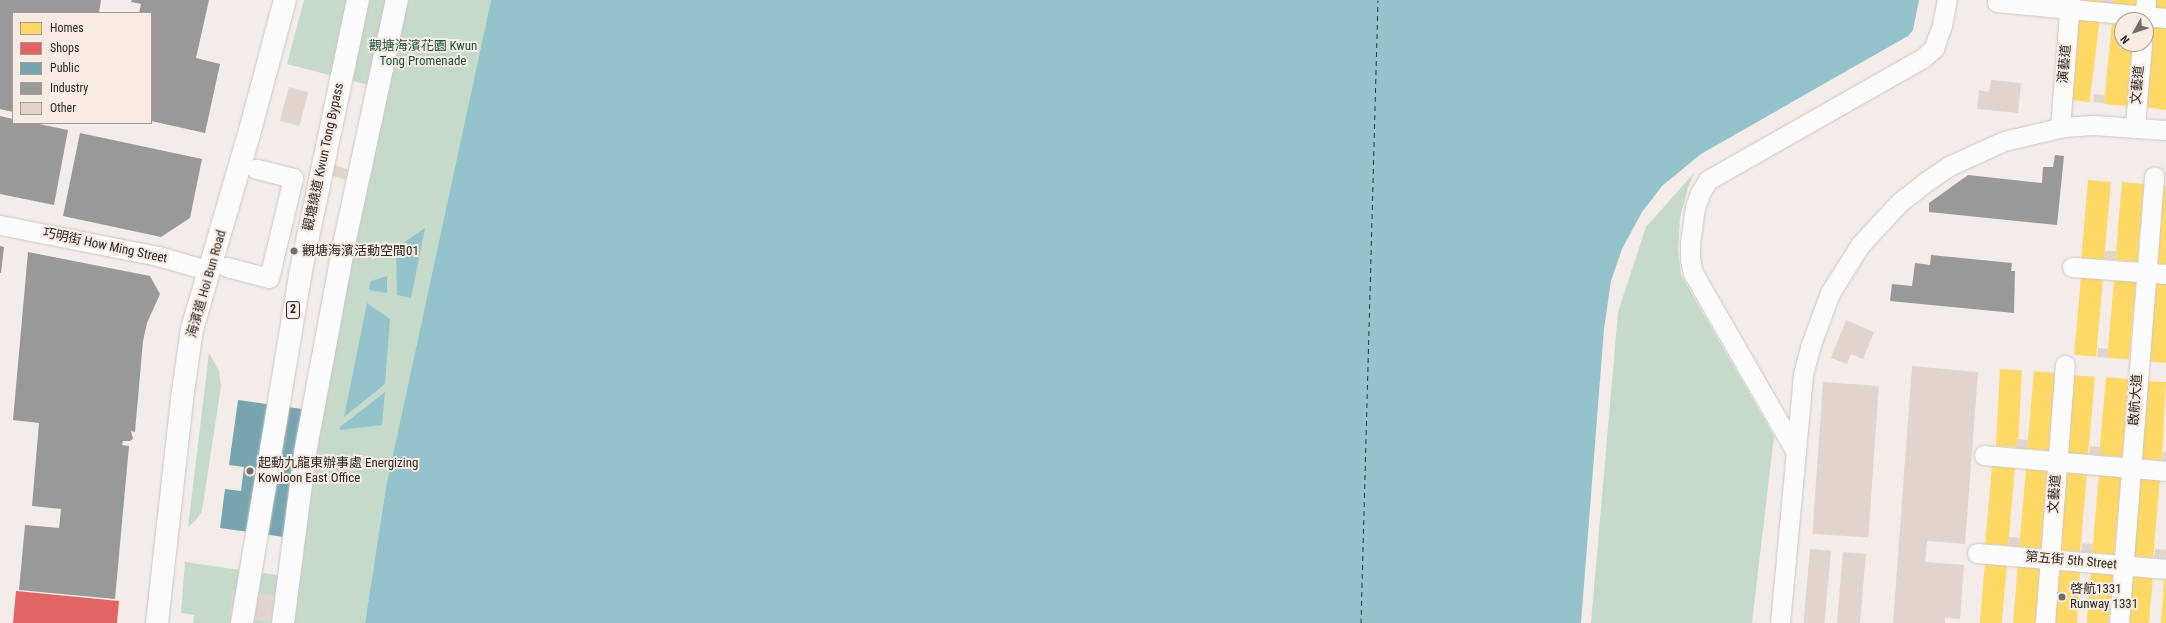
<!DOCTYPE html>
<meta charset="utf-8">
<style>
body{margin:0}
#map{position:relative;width:2166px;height:623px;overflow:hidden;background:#f3ece8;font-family:"Roboto Condensed","Noto Sans TC",sans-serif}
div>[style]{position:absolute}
.green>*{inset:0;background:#c6daca}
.water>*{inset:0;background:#95c3cb}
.homes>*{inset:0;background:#ffd966;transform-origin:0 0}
.shops>*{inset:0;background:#e06666}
.public>*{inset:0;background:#76a5af}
.industry>*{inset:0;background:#999}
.ferry>*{height:1px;margin-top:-0.5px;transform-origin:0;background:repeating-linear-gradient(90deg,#1a3c42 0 5px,transparent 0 9px)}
.building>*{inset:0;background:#e2d5ce;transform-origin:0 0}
.roads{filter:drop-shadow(0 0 1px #ccc7c3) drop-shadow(0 0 1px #ccc7c3)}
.street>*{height:19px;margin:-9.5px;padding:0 9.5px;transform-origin:9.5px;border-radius:9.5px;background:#fdfcfc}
.secondary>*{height:22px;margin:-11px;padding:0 11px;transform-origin:11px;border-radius:11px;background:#fdfcfc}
.highway>*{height:22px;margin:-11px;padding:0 11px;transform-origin:11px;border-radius:11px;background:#fdfcfc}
.dots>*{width:11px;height:11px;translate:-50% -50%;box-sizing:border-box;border:2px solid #f8ebe3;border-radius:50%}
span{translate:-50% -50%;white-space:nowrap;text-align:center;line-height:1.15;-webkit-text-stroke:4px #f8ebe3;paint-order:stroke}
.shield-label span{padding:1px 3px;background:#f8ebe3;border:1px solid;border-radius:3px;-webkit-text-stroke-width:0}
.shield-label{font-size:12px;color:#2d2825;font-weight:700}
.park-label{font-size:13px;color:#175639}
.street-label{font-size:13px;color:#2d2825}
.poi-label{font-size:13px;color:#2d2825}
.left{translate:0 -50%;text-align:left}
.legend{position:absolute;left:12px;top:12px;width:140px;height:112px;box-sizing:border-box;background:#f8ebe3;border:1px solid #a79d97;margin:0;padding:5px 7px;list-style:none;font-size:12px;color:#2d2825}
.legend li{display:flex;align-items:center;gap:8px;height:20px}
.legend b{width:20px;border:1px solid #a79d97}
.north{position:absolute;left:2114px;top:12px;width:40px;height:40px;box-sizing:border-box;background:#f8ebe3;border:1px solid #a79d97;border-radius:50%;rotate:231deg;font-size:11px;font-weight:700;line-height:16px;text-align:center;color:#2d2825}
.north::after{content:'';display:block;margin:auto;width:14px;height:18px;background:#726d69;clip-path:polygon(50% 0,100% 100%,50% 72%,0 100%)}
</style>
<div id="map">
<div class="green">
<i style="clip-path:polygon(304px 0,491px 0,386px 487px,365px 623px,193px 623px,194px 615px,181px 613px,185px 562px,290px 577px,380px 88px,287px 64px)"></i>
<i style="clip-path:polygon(1694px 173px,1688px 188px,1680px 218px,1678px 250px,1681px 275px,1774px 436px,1752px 623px,1591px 623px,1618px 312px,1646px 227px)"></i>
<i style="clip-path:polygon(209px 353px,219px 371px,221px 386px,202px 511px,196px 520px,188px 527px)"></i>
</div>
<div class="water">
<i style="clip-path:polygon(491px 0,1919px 0,1913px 30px,1908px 36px,1701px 154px,1662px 186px,1642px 212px,1622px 249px,1611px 281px,1604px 329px,1581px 623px,365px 623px,386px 487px)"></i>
<i style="clip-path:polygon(425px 228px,411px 298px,397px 295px,396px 248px)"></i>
<i style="clip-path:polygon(387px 276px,387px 293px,369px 290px,371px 281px)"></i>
<i style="clip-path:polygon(367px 303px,390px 319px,385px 384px,344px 417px)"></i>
<i style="clip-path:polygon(385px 392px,382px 425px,340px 430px,340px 427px)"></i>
</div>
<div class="homes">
<i style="clip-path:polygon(2079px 0,2102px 0,2101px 4px,2079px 2px)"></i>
<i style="clip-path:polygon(2114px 0,2136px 0,2136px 8px,2113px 6px)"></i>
<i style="clip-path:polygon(2153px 0,2166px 0,2166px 11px,2153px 9px)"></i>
<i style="left:2077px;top:16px;width:23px;height:84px;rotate:7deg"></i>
<i style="clip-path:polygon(2112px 20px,2122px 21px,2122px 44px,2133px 44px,2127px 106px,2104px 104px)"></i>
<i style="clip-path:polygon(2151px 24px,2166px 25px,2166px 110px,2144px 107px)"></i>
<i style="left:2088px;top:180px;width:23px;height:78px;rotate:5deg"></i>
<i style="left:2122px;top:182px;width:22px;height:78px;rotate:5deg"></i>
<i style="clip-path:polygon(2161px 186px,2166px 186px,2166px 265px,2155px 264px)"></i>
<i style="left:2081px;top:277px;width:22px;height:78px;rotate:5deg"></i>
<i style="left:2114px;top:280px;width:22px;height:78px;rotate:5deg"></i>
<i style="clip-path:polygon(2153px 283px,2166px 284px,2166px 363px,2147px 361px)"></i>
<i style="left:2000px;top:369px;width:22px;height:77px;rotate:3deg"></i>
<i style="left:2034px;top:371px;width:22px;height:78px;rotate:5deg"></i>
<i style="left:2073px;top:375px;width:22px;height:78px;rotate:5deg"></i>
<i style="left:2106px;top:377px;width:23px;height:78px;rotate:5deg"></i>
<i style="left:2146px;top:381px;width:20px;height:78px;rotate:3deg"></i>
<i style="left:1992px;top:466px;width:23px;height:78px;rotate:5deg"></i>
<i style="left:2026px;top:469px;width:22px;height:78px;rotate:5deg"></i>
<i style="left:2065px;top:472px;width:22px;height:78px;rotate:5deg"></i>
<i style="left:2099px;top:475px;width:22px;height:78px;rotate:5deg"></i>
<i style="left:2138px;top:478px;width:22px;height:78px;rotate:5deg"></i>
<i style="left:1985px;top:563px;width:22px;height:60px;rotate:5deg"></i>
<i style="left:2018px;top:566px;width:22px;height:57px;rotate:5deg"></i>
<i style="left:2058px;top:570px;width:22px;height:53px;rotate:3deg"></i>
<i style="left:2091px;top:572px;width:22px;height:51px;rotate:5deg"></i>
<i style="left:2130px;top:576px;width:23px;height:47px;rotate:5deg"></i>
<i style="clip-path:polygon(2164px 579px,2166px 579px,2166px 623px,2161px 623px)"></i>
</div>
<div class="shops">
<i style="clip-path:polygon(16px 591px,119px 601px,117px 623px,13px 623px)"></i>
</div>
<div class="public">
<i style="clip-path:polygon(238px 400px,302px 409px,284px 537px,220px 528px,225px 489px,241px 491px,244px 467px,229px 465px)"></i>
</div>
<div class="industry">
<i style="clip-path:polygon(0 0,101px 0,99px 13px,13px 13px,13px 112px,0 109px)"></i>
<i style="clip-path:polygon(132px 0,209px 0,196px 58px,220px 64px,205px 133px,151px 121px,151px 13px,139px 13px,141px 4px,131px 2px)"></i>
<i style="clip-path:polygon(0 116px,13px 119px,13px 123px,34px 123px,68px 130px,54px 205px,0 194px)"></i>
<i style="clip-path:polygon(80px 133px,202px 159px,190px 218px,161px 237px,63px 216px)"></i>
<i style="clip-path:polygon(2055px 155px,2064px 156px,2057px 225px,1929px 212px,1929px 203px,1968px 175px,2042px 183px,2043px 167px,2053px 167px)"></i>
<i style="clip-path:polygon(0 246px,4px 247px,1px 273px,0 273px)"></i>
<i style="clip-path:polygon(28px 252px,150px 276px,160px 294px,147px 323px,143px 341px,135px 432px,131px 431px,133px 439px,130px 441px,123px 441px,122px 445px,129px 446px,115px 599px,19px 590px,25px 525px,59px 528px,61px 509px,32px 506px,39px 423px,13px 420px)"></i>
<i style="clip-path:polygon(1931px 255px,2012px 263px,2011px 271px,2015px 271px,2014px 313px,1890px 301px,1892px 284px,1912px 286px,1915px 263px,1930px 265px)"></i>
</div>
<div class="ferry">
<i style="left:1361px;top:623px;width:623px;rotate:-88.44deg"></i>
</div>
<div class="building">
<i style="clip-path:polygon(2102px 0,2114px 0,2113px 6px,2101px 4px)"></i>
<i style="clip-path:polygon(1991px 80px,2021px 83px,2018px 113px,1977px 109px,1979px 90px,1989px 92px)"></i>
<i style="left:289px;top:87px;width:20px;height:35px;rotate:15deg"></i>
<i style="left:2094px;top:94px;width:11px;height:8px;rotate:5deg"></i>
<i style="clip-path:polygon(331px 164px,350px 170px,348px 180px,329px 175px)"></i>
<i style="clip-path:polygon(2105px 251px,2116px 251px,2115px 260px,2104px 259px)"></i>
<i style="clip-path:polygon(1846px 320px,1874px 332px,1863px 359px,1851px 354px,1847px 364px,1831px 358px)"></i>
<i style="left:2098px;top:348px;width:11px;height:9px;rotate:5deg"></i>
<i style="clip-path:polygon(1912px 366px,1978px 372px,1965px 544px,1927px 541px,1925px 562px,1964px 565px,1960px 619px,1945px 618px,1945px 623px,1893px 623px)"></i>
<i style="left:1823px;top:382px;width:56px;height:152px;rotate:4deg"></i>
<i style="left:2017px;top:439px;width:11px;height:9px;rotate:5deg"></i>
<i style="left:2090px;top:446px;width:11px;height:8px;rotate:5deg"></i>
<i style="clip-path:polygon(2163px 452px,2166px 452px,2166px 461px,2162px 461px)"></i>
<i style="left:2009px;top:537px;width:11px;height:9px;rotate:5deg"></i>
<i style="left:2082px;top:543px;width:11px;height:9px;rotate:5deg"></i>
<i style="left:1810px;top:549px;width:21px;height:74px;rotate:5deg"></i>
<i style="left:2155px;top:549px;width:11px;height:9px;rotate:5deg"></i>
<i style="left:1843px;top:552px;width:23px;height:71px;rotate:5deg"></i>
<i style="clip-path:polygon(233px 590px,294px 599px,275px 623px,229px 616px)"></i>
</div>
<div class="roads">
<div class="street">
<i style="left:1997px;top:0;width:2px;rotate:90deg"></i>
<i style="left:1997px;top:2px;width:170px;rotate:5.4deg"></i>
<i style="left:2144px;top:20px;width:20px;rotate:-84deg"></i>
<i style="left:2135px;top:126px;width:82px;rotate:-85.1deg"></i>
<i style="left:2060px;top:128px;width:128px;rotate:-85.5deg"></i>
<i style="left:0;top:225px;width:161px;rotate:11.1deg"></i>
<i style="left:158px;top:256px;width:54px;rotate:16.1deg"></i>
<i style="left:227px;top:267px;width:43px;rotate:14.7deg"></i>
<i style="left:269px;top:278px;width:103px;rotate:-76.5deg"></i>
<i style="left:293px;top:178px;width:38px;rotate:-166deg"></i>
<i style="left:2072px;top:267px;width:94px;rotate:4.3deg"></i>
<i style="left:1796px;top:452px;width:207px;rotate:-119.9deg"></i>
<i style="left:1693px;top:273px;width:14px;rotate:-102deg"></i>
<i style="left:1690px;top:259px;width:16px;rotate:-90deg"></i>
<i style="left:1690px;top:243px;width:36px;rotate:-82deg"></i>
<i style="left:1695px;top:207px;width:15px;rotate:-70deg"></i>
<i style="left:1700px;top:193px;width:15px;rotate:-58deg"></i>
<i style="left:1708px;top:180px;width:247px;rotate:-29.6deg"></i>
<i style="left:1923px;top:58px;width:15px;rotate:-42deg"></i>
<i style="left:1934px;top:48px;width:9px;rotate:-72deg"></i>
<i style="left:1937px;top:39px;width:15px;rotate:-70deg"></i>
<i style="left:1942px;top:25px;width:25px;rotate:-79deg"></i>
<i style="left:1984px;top:455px;width:183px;rotate:5deg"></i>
<i style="left:1977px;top:553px;width:190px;rotate:4.8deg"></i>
<i style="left:1780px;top:623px;width:250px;rotate:-84.7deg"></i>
<i style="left:1803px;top:374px;width:28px;rotate:-75deg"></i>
<i style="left:1810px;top:347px;width:58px;rotate:-69.7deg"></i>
<i style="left:1830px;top:293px;width:57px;rotate:-58deg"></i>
<i style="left:1860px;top:245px;width:59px;rotate:-47.1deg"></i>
<i style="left:1900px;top:202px;width:31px;rotate:-38deg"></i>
<i style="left:1924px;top:183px;width:30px;rotate:-34deg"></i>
<i style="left:1949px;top:166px;width:60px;rotate:-24.4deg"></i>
<i style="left:2004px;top:141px;width:61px;rotate:-13.3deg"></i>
<i style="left:2063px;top:127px;width:30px;rotate:-4deg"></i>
<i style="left:2093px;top:125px;width:73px;rotate:3.9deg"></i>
<i style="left:2045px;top:623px;width:259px;rotate:-85.6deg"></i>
<i style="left:2119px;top:623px;width:448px;rotate:-85.5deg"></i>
</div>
<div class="secondary">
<i style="left:157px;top:623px;width:225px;rotate:-83.6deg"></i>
<i style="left:182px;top:399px;width:71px;rotate:-81.9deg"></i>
<i style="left:192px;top:329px;width:199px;rotate:-73.7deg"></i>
<i style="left:248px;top:138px;width:143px;rotate:-75deg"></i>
</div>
<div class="highway">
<i style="left:242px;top:623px;width:353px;rotate:-80.5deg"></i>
<i style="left:300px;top:275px;width:281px;rotate:-78.1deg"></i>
<i style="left:283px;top:623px;width:171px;rotate:-82.6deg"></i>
<i style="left:305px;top:453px;width:208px;rotate:-79.4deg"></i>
<i style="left:343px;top:249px;width:255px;rotate:-77.8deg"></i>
</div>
</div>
<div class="dots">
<i style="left:294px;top:251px;background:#726d69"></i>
<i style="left:250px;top:471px;background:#726d69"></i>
<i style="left:2062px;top:597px;background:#726d69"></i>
</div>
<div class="shield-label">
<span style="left:293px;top:310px">2</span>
</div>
<div class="park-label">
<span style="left:423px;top:54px">觀塘海濱花園 Kwun<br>Tong Promenade</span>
</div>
<div class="street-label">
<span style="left:2065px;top:64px;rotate:-85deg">演藝道</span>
<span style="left:2138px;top:85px;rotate:-85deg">文藝道</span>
<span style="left:324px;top:157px;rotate:-78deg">觀塘繞道 Kwun Tong Bypass</span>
<span style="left:105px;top:246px;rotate:12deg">巧明街 How Ming Street</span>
<span style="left:207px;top:284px;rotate:-74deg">海濱道 Hoi Bun Road</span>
<span style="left:2136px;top:400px;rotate:-86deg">啟航大道</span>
<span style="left:2055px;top:494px;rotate:-86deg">文藝道</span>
<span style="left:2071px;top:561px;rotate:5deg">第五街 5th Street</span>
</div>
<div class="poi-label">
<span class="left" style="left:302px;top:251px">觀塘海濱活動空間01</span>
<span class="left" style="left:258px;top:471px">起動九龍東辦事處 Energizing<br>Kowloon East Office</span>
<span class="left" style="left:2070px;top:597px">啓航1331<br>Runway 1331</span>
</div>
<ul class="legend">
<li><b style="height:11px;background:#ffd966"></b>Homes</li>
<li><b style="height:11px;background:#e06666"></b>Shops</li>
<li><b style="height:11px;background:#76a5af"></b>Public</li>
<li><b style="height:11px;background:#999"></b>Industry</li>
<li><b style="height:11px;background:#e2d5ce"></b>Other</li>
</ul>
<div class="north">N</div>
</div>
